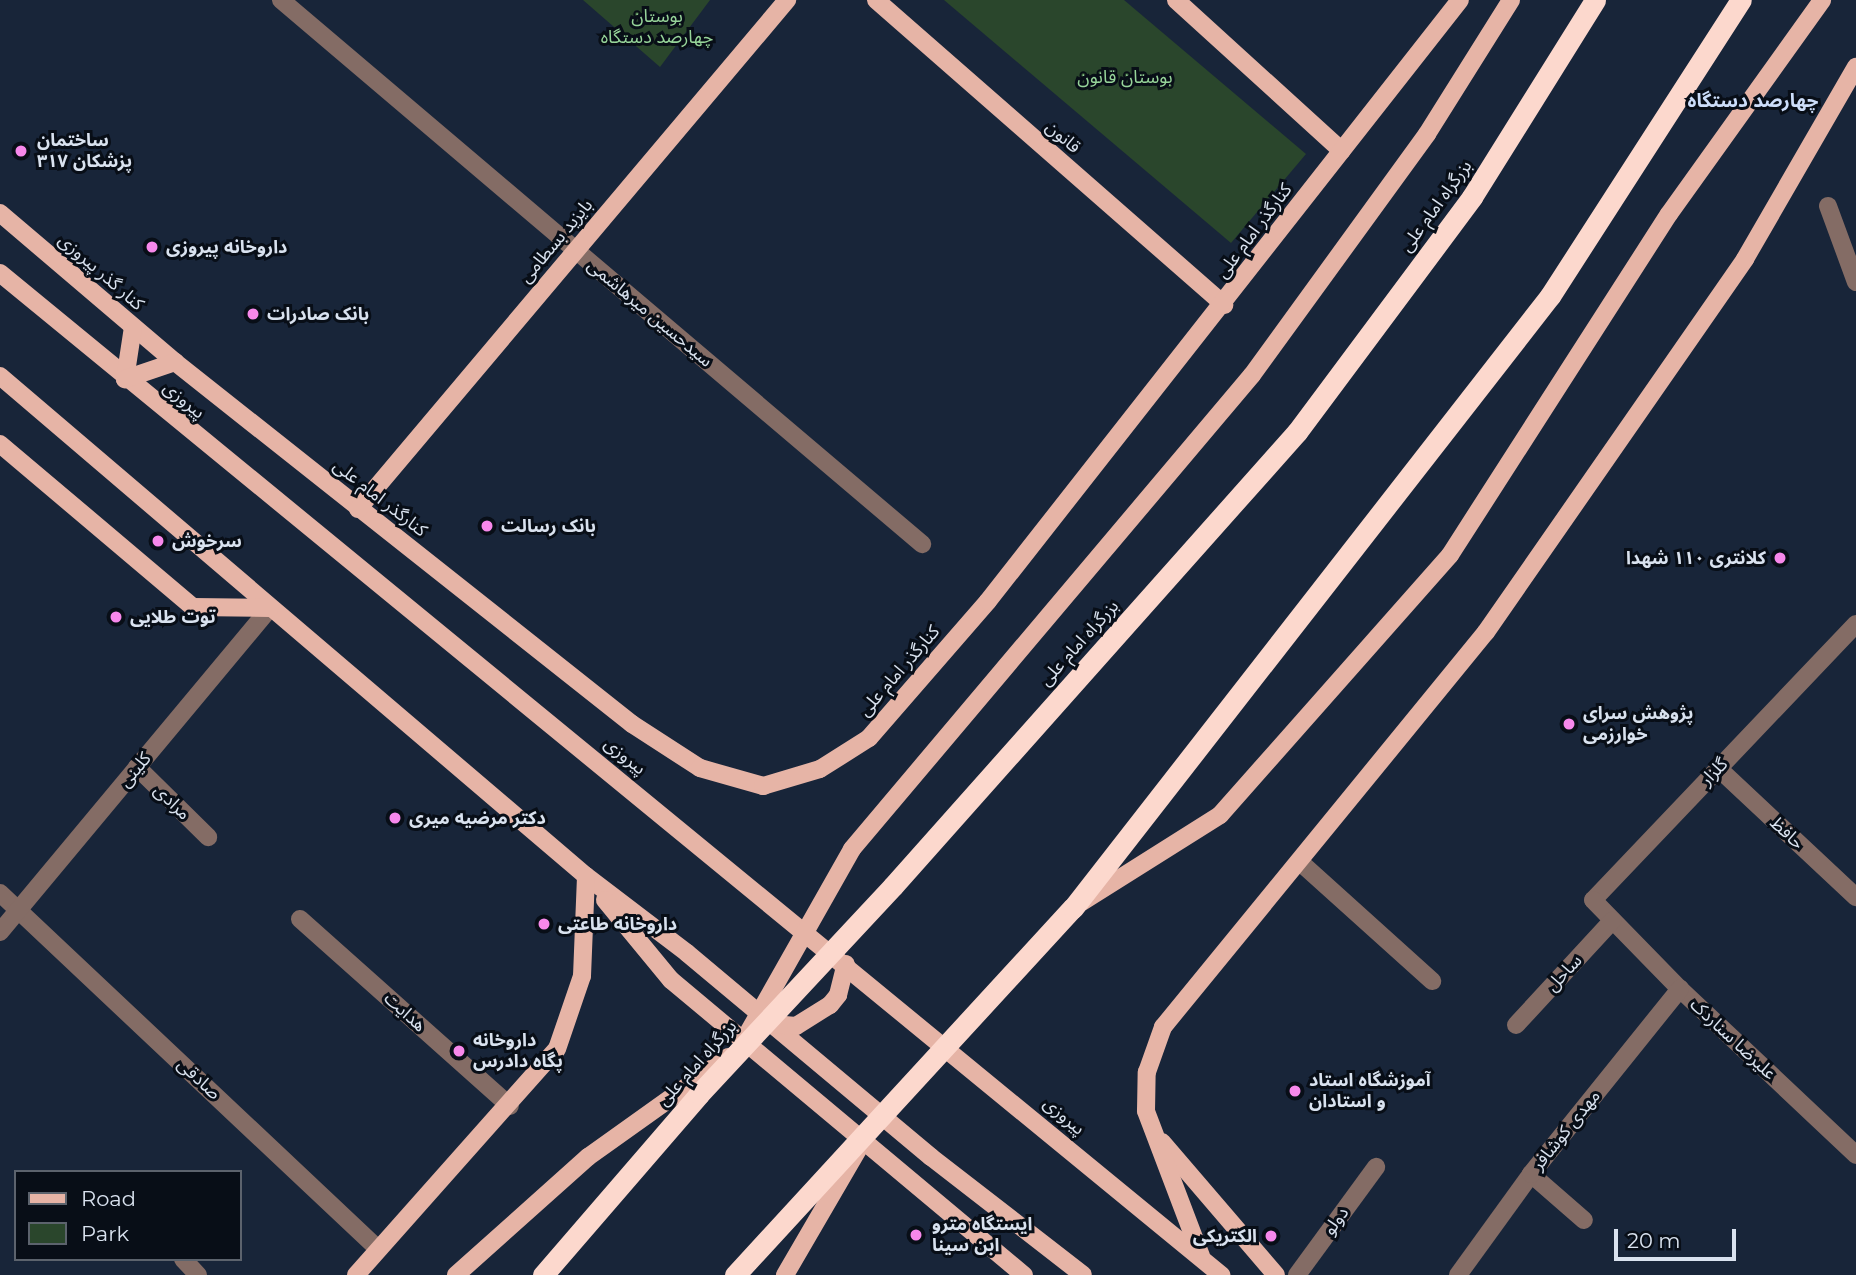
<!DOCTYPE html>
<meta charset="utf-8">
<style>
body{margin:0}
#map{position:relative;width:1856px;height:1275px;overflow:hidden;background:#182539;font-family:Montserrat,"Noto Sans Arabic",sans-serif}
div>[style]{position:absolute}
.green>*{inset:0;background:#2a462c}
.minor>*{height:18px;margin:-9px;padding:0 9px;transform-origin:9px;border-radius:9px;background:#846c65}
.major>*{height:18px;margin:-9px;padding:0 9px;transform-origin:9px;border-radius:9px;background:#e6b4a6}
.highway>*{height:21px;margin:-10.5px;padding:0 10.5px;transform-origin:10.5px;border-radius:10.5px;background:#fcd8cd}
.dots>*{width:19px;height:19px;translate:-50% -50%;box-sizing:border-box;border:4px solid #080e17;border-radius:50%}
span{translate:-50% -50%;white-space:nowrap;text-align:center;line-height:1.15;-webkit-text-stroke:6px #080e17;paint-order:stroke}
.park-label{font-size:18px;color:#97d59a}
.street-label{font-size:18px;color:#d9e2ef}
.poi-label{font-size:18px;color:#d9e2ef;font-weight:700}
.left{translate:0 -50%;text-align:left}
.right{translate:-100% -50%;text-align:right}
.neighbourhood-label{font-size:19px;color:#ccddf9;font-weight:700}
.legend{position:absolute;left:14px;top:1170px;width:228px;height:91px;box-sizing:border-box;background:#080e17;border:2px solid #5c636d;margin:0;padding:9px 12px;list-style:none;font-size:21px;color:#d9e2ef}
.legend li{display:flex;align-items:center;gap:14px;height:35px}
.legend b{width:35px;border:2px solid #5c636d}
.scale{position:absolute;left:1614px;top:1229px;width:122px;height:32px;box-sizing:border-box;border:4px solid #d9e2ef;border-top:0;padding-left:9px;font-size:21px;line-height:24px;white-space:nowrap;color:#d9e2ef;-webkit-text-stroke:5px #080e17;paint-order:stroke}
</style>
<div id="map">
<div class="green">
<i style="clip-path:polygon(583px 0,710px 0,660px 67px)"></i>
<i style="clip-path:polygon(944px 0,1124px 0,1306px 154px,1231px 243px)"></i>
</div>
<div class="minor">
<i style="left:281px;top:0;width:841px;rotate:40.32deg"></i>
<i style="left:1828px;top:206px;width:81px;rotate:69.8deg"></i>
<i style="left:1856px;top:624px;width:381px;rotate:133.6deg"></i>
<i style="left:1593px;top:900px;width:124px;rotate:45.7deg"></i>
<i style="left:1680px;top:989px;width:242px;rotate:43.3deg"></i>
<i style="left:137px;top:767px;width:100px;rotate:44.6deg"></i>
<i style="left:1718px;top:768px;width:189px;rotate:43.1deg"></i>
<i style="left:1300px;top:862px;width:178px;rotate:42deg"></i>
<i style="left:0;top:893px;width:519px;rotate:43.28deg"></i>
<i style="left:300px;top:919px;width:281px;rotate:41.7deg"></i>
<i style="left:0;top:932px;width:422px;rotate:-50.2deg"></i>
<i style="left:1516px;top:1025px;width:142px;rotate:-47.3deg"></i>
<i style="left:1531px;top:1174px;width:70px;rotate:41deg"></i>
<i style="left:183px;top:1259px;width:22px;rotate:47deg"></i>
<i style="left:1297px;top:1275px;width:134px;rotate:-53.8deg"></i>
<i style="left:1458px;top:1275px;width:125px;rotate:-54.1deg"></i>
<i style="left:1531px;top:1174px;width:238px;rotate:-51.2deg"></i>
</div>
<div class="major">
<i style="left:876px;top:0;width:463px;rotate:41.2deg"></i>
<i style="left:1176px;top:0;width:224px;rotate:42.3deg"></i>
<i style="left:0;top:213px;width:230px;rotate:40.4deg"></i>
<i style="left:175px;top:362px;width:583px;rotate:38.38deg"></i>
<i style="left:632px;top:724px;width:81px;rotate:32.9deg"></i>
<i style="left:700px;top:768px;width:66px;rotate:15.9deg"></i>
<i style="left:763px;top:786px;width:59px;rotate:-16.6deg"></i>
<i style="left:820px;top:769px;width:58px;rotate:-32.3deg"></i>
<i style="left:869px;top:738px;width:181px;rotate:-49deg"></i>
<i style="left:988px;top:601px;width:764px;rotate:-51.86deg"></i>
<i style="left:0;top:273px;width:1580px;rotate:39.37deg"></i>
<i style="left:133px;top:327px;width:53px;rotate:98.7deg"></i>
<i style="left:125px;top:379px;width:53px;rotate:-18.8deg"></i>
<i style="left:0;top:376px;width:770px;rotate:40.47deg"></i>
<i style="left:586px;top:876px;width:127px;rotate:37.3deg"></i>
<i style="left:687px;top:953px;width:318px;rotate:39.9deg"></i>
<i style="left:931px;top:1157px;width:192px;rotate:37.8deg"></i>
<i style="left:0;top:444px;width:253px;rotate:40.2deg"></i>
<i style="left:193px;top:607px;width:77px;rotate:0.7deg"></i>
<i style="left:358px;top:509px;width:666px;rotate:-49.87deg"></i>
<i style="left:605px;top:900px;width:104px;rotate:50.5deg"></i>
<i style="left:671px;top:980px;width:460px;rotate:39.9deg"></i>
<i style="left:1082px;top:902px;width:163px;rotate:-32.2deg"></i>
<i style="left:1220px;top:815px;width:347px;rotate:-48.5deg"></i>
<i style="left:1450px;top:555px;width:405px;rotate:-57.3deg"></i>
<i style="left:1669px;top:214px;width:263px;rotate:-54.4deg"></i>
<i style="left:773px;top:1024px;width:23px;rotate:5deg"></i>
<i style="left:796px;top:1026px;width:40px;rotate:-32deg"></i>
<i style="left:830px;top:1005px;width:13px;rotate:-51deg"></i>
<i style="left:838px;top:995px;width:32px;rotate:-76deg"></i>
<i style="left:748px;top:1033px;width:211px;rotate:-60.5deg"></i>
<i style="left:852px;top:849px;width:620px;rotate:-49.84deg"></i>
<i style="left:1252px;top:375px;width:298px;rotate:-54deg"></i>
<i style="left:1427px;top:134px;width:158px;rotate:-57.9deg"></i>
<i style="left:1162px;top:1142px;width:175px;rotate:49.4deg"></i>
<i style="left:1201px;top:1256px;width:155px;rotate:-110.8deg"></i>
<i style="left:1146px;top:1111px;width:39px;rotate:-89deg"></i>
<i style="left:1147px;top:1072px;width:48px;rotate:-70.4deg"></i>
<i style="left:1163px;top:1027px;width:510px;rotate:-50.73deg"></i>
<i style="left:1486px;top:632px;width:454px;rotate:-55.2deg"></i>
<i style="left:1745px;top:259px;width:222px;rotate:-60deg"></i>
<i style="left:356px;top:1275px;width:302px;rotate:-48.4deg"></i>
<i style="left:557px;top:1049px;width:77px;rotate:-71.1deg"></i>
<i style="left:582px;top:976px;width:100px;rotate:-87.7deg"></i>
<i style="left:456px;top:1275px;width:177px;rotate:-41.8deg"></i>
<i style="left:588px;top:1157px;width:172px;rotate:-35.5deg"></i>
<i style="left:785px;top:1275px;width:147px;rotate:-59.8deg"></i>
</div>
<div class="highway">
<i style="left:543px;top:1275px;width:239px;rotate:-49.2deg"></i>
<i style="left:699px;top:1094px;width:284px;rotate:-47deg"></i>
<i style="left:893px;top:886px;width:608px;rotate:-48.34deg"></i>
<i style="left:1297px;top:432px;width:293px;rotate:-53.3deg"></i>
<i style="left:1472px;top:197px;width:232px;rotate:-58deg"></i>
<i style="left:735px;top:1275px;width:499px;rotate:-47.4deg"></i>
<i style="left:1073px;top:908px;width:776px;rotate:-52.07deg"></i>
<i style="left:1550px;top:296px;width:352px;rotate:-57.2deg"></i>
</div>
<div class="dots">
<i style="left:21px;top:151px;background:#f788eb"></i>
<i style="left:152px;top:247px;background:#f788eb"></i>
<i style="left:253px;top:314px;background:#f788eb"></i>
<i style="left:487px;top:526px;background:#f788eb"></i>
<i style="left:158px;top:541px;background:#f788eb"></i>
<i style="left:1780px;top:558px;background:#f788eb"></i>
<i style="left:116px;top:617px;background:#f788eb"></i>
<i style="left:1569px;top:724px;background:#f788eb"></i>
<i style="left:395px;top:818px;background:#f788eb"></i>
<i style="left:544px;top:924px;background:#f788eb"></i>
<i style="left:459px;top:1051px;background:#f788eb"></i>
<i style="left:1295px;top:1091px;background:#f788eb"></i>
<i style="left:916px;top:1235px;background:#f788eb"></i>
<i style="left:1271px;top:1236px;background:#f788eb"></i>
</div>
<div class="park-label">
<span style="left:657px;top:27px">بوستان<br>چهارصد دستگاه</span>
<span style="left:1125px;top:77px">بوستان قانون</span>
</div>
<div class="street-label">
<span style="left:1063px;top:137px;rotate:41deg">قانون</span>
<span style="left:1436px;top:206px;rotate:-54deg">بزرگراه امام علی</span>
<span style="left:1254px;top:231px;rotate:-53deg">کنارگذر امام علی</span>
<span style="left:556px;top:241px;rotate:-50deg">بایزید بسطامی</span>
<span style="left:101px;top:272px;rotate:41deg">کنار گذر پیروزی</span>
<span style="left:650px;top:313px;rotate:40deg">سیدحسین میرهاشمی</span>
<span style="left:184px;top:400px;rotate:39deg">پیروزی</span>
<span style="left:380px;top:498px;rotate:38deg">کنارگذر امام علی</span>
<span style="left:1079px;top:643px;rotate:-48deg">بزرگراه امام علی</span>
<span style="left:899px;top:671px;rotate:-49deg">کنارگذر امام علی</span>
<span style="left:625px;top:756px;rotate:39deg">پیروزی</span>
<span style="left:135px;top:770px;rotate:-50deg">کلینی</span>
<span style="left:1714px;top:772px;rotate:-46deg">گلزار</span>
<span style="left:172px;top:802px;rotate:44deg">مرادی</span>
<span style="left:1787px;top:833px;rotate:43deg">حافظ</span>
<span style="left:1564px;top:973px;rotate:-47deg">ساحل</span>
<span style="left:405px;top:1012px;rotate:42deg">هدایت</span>
<span style="left:1733px;top:1039px;rotate:43deg">علیرضا سناردک</span>
<span style="left:697px;top:1063px;rotate:-48deg">بزرگراه امام علی</span>
<span style="left:199px;top:1079px;rotate:43deg">صادقی</span>
<span style="left:1064px;top:1116px;rotate:40deg">پیروزی</span>
<span style="left:1566px;top:1130px;rotate:-51deg">مهدی کوشافر</span>
<span style="left:1336px;top:1221px;rotate:-54deg">دولو</span>
</div>
<div class="poi-label">
<span class="left" style="left:37px;top:151px">ساختمان<br>پزشکان ۳۱۷</span>
<span class="left" style="left:166px;top:247px">داروخانه پیروزی</span>
<span class="left" style="left:267px;top:314px">بانک صادرات</span>
<span class="left" style="left:501px;top:526px">بانک رسالت</span>
<span class="left" style="left:172px;top:541px">سرخوش</span>
<span class="right" style="left:1766px;top:558px">کلانتری ۱۱۰ شهدا</span>
<span class="left" style="left:130px;top:617px">توت طلایی</span>
<span class="left" style="left:1583px;top:724px">پژوهش سرای<br>خوارزمی</span>
<span class="left" style="left:409px;top:818px">دکتر مرضیه میری</span>
<span class="left" style="left:558px;top:924px">داروخانه طاعتی</span>
<span class="left" style="left:473px;top:1051px">داروخانه<br>پگاه دادرس</span>
<span class="left" style="left:1309px;top:1091px">آموزشگاه استاد<br>و استادان</span>
<span class="left" style="left:932px;top:1235px">ایستگاه مترو<br>ابن سینا</span>
<span class="right" style="left:1257px;top:1236px">الکتریکی</span>
</div>
<div class="neighbourhood-label">
<span style="left:1753px;top:101px">چهارصد دستگاه</span>
</div>
<ul class="legend">
<li><b style="height:9px;background:#e6b4a6"></b>Road</li>
<li><b style="height:19px;background:#2a462c"></b>Park</li>
</ul>
<div class="scale">20 m</div>
</div>
